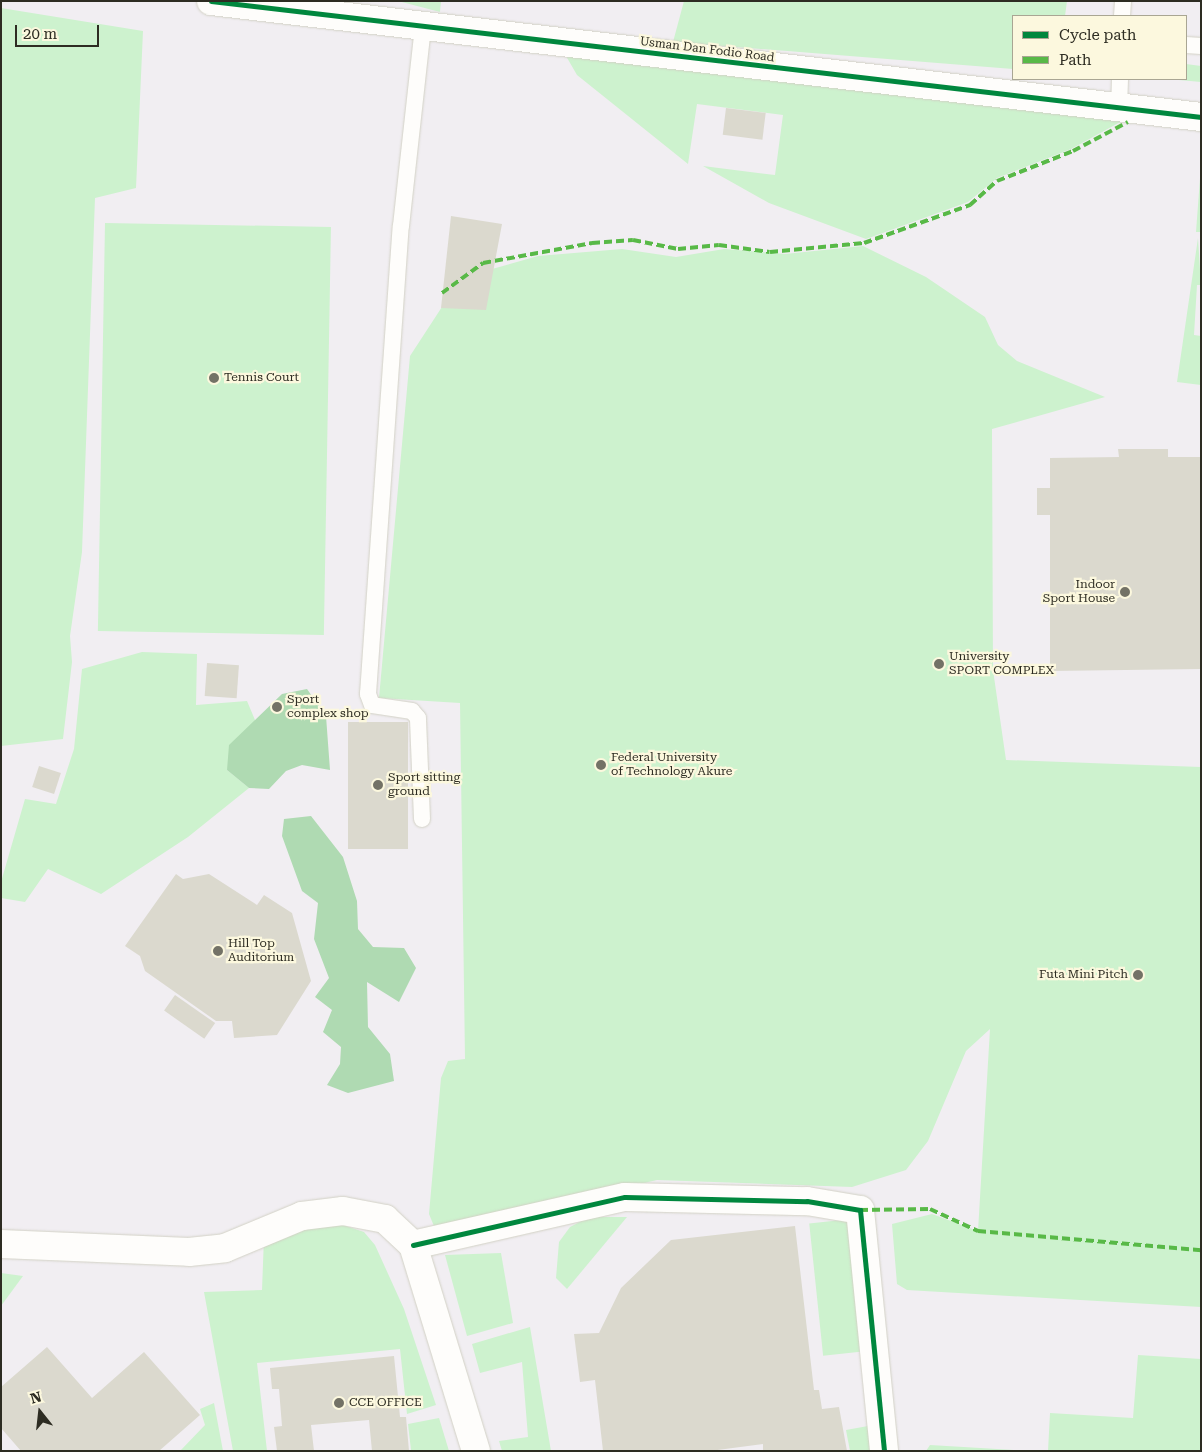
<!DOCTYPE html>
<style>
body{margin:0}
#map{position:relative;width:1202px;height:1452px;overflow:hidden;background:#f5f3e5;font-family:"Roboto Serif",serif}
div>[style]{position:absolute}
.education>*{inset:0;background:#f1eef2}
.green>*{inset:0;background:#cdf2ce;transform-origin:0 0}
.forest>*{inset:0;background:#afdab2}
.building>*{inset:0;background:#dbd9ce;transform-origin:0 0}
.round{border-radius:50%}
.roads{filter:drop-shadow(0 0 1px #d2d1c5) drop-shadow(0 0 1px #d2d1c5)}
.lane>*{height:16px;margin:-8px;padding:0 8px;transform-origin:8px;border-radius:8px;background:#fefdfb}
.street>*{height:28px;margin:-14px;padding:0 14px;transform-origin:14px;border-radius:14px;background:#fefdfb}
.quiet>*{height:4px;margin-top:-2px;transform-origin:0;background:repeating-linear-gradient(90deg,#58b947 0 8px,transparent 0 12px)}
.cycleway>*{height:5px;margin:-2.5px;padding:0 2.5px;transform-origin:2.5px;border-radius:2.5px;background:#00873e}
.dots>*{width:14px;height:14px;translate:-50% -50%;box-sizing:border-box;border:2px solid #fcf8de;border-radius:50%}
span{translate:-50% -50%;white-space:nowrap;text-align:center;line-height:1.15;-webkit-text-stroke:4.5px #fcf8de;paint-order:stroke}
.street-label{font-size:12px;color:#2d2c22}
.poi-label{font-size:12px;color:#2d2c22}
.left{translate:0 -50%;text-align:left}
.right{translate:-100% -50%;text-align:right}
.frame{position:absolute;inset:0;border:2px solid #2d2c22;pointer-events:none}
.legend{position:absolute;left:1012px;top:15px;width:175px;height:65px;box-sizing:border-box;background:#fcf8de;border:1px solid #a9a693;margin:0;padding:6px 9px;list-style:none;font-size:15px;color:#2d2c22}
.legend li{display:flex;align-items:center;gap:10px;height:25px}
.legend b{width:25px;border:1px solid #a9a693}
.north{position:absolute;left:15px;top:1387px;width:50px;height:50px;-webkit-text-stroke:4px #fcf8de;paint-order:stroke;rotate:344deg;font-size:14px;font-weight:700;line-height:20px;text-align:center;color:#2d2c22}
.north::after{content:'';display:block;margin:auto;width:18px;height:22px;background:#2d2c22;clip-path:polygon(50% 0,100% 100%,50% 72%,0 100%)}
.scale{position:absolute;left:15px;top:25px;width:84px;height:22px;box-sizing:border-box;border:2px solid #2d2c22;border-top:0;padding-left:6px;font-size:15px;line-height:18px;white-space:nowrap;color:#2d2c22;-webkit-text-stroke:4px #fcf8de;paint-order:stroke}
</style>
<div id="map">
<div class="education">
<i style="clip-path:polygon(evenodd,1px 1px,1201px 1px,1201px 1451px,1px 1451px,1px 1px,1013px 16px,1186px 16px,1186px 79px,1013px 79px,1013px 16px)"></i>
</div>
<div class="green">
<i style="clip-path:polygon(398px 1px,441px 1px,440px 12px)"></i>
<i style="clip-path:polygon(684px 1px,1067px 1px,1065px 16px,1013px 16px,1013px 69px,673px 42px)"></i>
<i style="clip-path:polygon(1px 8px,143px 31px,136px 188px,95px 198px,82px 552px,70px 636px,72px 662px,63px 739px,1px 746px)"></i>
<i style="clip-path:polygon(566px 56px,735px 76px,810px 79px,1124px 120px,1071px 149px,997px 178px,968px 202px,866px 239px,769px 203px,703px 166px,775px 175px,783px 115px,697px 104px,688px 164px,577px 75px)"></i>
<i style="clip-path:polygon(1186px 64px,1201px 66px,1201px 82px,1168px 79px,1186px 79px)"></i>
<i style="clip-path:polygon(1201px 165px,1201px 232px,1196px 232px)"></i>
<i style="left:105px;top:223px;width:226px;height:408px;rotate:1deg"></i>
<i style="clip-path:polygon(1198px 238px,1201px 285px,1197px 285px,1194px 335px,1201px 336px,1201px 385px,1177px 382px)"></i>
<i style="clip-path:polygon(863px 246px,926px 277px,985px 317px,998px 345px,1017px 361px,1105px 397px,992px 429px,993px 670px,1006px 760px,1201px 767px,1201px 1307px,907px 1290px,897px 1284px,892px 1224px,932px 1214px,978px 1231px,990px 1029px,966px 1051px,928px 1141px,906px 1170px,852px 1187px,657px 1180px,436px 1231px,429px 1214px,441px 1078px,448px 1061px,465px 1059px,460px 703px,379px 698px,410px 356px,453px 290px,485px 271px,538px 256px,622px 249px,676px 257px,724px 249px,785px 254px)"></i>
<i style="clip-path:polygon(142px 652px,197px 654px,196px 705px,247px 701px,255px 720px,227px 770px,249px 788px,188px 837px,101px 894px,48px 869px,25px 902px,1px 898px,1px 882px,25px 799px,56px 804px,74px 749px,82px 669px)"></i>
<i style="clip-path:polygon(589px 1217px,627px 1217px,567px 1289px,556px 1278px,559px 1242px,570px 1227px)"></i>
<i style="left:851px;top:1219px;width:133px;height:42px;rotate:84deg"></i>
<i style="clip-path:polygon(331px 1221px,364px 1232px,375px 1245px,404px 1309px,436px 1405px,407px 1414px,400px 1349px,257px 1363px,267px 1451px,233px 1451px,204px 1292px,262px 1290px,264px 1237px)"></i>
<i style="clip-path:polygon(501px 1253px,513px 1323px,467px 1336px,445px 1255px)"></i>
<i style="clip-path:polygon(1px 1273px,23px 1276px,1px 1306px)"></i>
<i style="clip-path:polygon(530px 1327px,551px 1451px,502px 1451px,499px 1441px,528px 1437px,522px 1362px,480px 1373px,472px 1344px)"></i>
<i style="clip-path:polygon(1138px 1355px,1201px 1359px,1201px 1451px,1048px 1451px,1050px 1413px,1133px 1418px)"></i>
<i style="clip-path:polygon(214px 1403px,223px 1451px,180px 1451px,205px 1425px,200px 1409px)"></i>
<i style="clip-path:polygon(439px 1418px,449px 1451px,411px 1450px,408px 1424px)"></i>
<i style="clip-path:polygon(868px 1426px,872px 1451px,850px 1451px,846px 1430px)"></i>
<i style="clip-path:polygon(930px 1445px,1029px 1451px,926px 1451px)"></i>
</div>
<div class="forest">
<i style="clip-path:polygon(307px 689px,326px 716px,330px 770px,302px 765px,286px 771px,269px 789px,249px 788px,227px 770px,229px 745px,282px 694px)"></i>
<i style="clip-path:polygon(311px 816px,343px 857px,357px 901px,358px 929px,373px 947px,404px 948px,416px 968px,399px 1002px,367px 982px,368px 1027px,390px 1054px,394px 1081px,348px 1093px,327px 1085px,340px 1064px,341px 1047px,323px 1032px,332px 1010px,315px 997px,329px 978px,314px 939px,318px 903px,302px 891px,282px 836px,284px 819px)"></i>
</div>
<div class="building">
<i style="left:726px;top:108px;width:40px;height:27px;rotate:7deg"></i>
<i style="clip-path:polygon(451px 216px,502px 224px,486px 310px,441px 308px)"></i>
<i style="clip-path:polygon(1118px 449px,1168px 449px,1168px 457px,1201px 457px,1201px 669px,1050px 671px,1050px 515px,1037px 515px,1037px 488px,1050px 488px,1050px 458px,1119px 457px)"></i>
<i style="left:207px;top:663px;width:32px;height:33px;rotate:4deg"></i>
<i class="round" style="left:273px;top:702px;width:10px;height:10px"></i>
<i style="left:348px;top:722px;width:60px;height:127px"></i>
<i style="left:39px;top:766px;width:23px;height:22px;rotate:18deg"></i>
<i style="clip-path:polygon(176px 874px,183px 879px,209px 874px,257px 905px,264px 895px,292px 913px,311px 981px,277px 1035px,234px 1038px,232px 1021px,216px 1021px,145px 971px,140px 956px,125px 946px)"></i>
<i style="left:175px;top:995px;width:49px;height:19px;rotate:35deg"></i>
<i style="clip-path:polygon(795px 1226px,814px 1390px,819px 1390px,822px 1409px,839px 1407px,847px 1451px,763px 1451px,763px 1444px,710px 1451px,603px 1451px,595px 1380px,580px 1382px,574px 1334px,599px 1333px,621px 1288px,671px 1240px)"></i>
<i style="clip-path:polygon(47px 1347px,92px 1398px,144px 1352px,200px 1415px,159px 1451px,21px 1451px,1px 1428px,1px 1387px)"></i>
<i style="clip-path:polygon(394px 1356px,400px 1417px,406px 1417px,409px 1451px,372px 1451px,369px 1420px,311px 1425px,314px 1451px,277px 1451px,274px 1427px,282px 1426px,279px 1389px,272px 1389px,270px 1368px)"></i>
</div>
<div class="roads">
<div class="lane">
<i style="left:1122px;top:16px;width:15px;rotate:-86deg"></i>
<i style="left:1186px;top:45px;width:15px;rotate:4deg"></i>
<i style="left:1119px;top:108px;width:29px;rotate:-88deg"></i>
<i style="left:422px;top:819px;width:101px;rotate:-92.3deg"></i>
<i style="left:418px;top:718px;width:9px;rotate:-131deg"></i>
<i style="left:412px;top:711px;width:40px;rotate:-171.5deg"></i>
<i style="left:372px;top:705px;width:12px;rotate:-110deg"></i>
<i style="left:368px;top:694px;width:469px;rotate:-86deg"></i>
<i style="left:401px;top:226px;width:201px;rotate:-83.7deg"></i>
</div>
<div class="street">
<i style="left:211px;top:1px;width:997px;rotate:6.68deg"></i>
<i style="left:1px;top:1244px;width:188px;rotate:2.4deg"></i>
<i style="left:189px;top:1252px;width:36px;rotate:-6deg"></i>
<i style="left:225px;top:1248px;width:83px;rotate:-22.6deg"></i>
<i style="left:302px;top:1216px;width:41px;rotate:-7deg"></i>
<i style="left:343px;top:1211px;width:43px;rotate:10.8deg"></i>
<i style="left:385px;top:1219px;width:38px;rotate:43deg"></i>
<i style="left:413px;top:1245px;width:215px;rotate:73deg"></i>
<i style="left:413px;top:1245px;width:217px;rotate:-12.8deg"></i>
<i style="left:625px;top:1197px;width:182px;rotate:1.3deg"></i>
<i style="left:807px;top:1201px;width:54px;rotate:9.6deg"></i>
<i style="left:860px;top:1210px;width:242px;rotate:84.3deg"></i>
</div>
</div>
<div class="quiet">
<i style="left:442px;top:293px;width:51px;rotate:-36.2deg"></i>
<i style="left:483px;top:263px;width:111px;rotate:-10.4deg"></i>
<i style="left:592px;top:243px;width:41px;rotate:-4.2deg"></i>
<i style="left:633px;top:240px;width:46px;rotate:11.3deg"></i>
<i style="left:678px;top:249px;width:41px;rotate:-5.6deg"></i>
<i style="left:719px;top:245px;width:51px;rotate:7.8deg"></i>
<i style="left:770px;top:252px;width:94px;rotate:-5.5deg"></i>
<i style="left:864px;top:243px;width:113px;rotate:-19.7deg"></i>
<i style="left:970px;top:205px;width:36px;rotate:-42deg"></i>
<i style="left:997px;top:181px;width:82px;rotate:-21.5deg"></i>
<i style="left:1073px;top:151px;width:62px;rotate:-27.8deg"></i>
<i style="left:860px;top:1210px;width:70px;rotate:-0.8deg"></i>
<i style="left:930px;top:1209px;width:53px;rotate:24.6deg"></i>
<i style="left:978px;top:1231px;width:224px;rotate:4.9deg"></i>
</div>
<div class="cycleway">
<i style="left:211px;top:1px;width:997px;rotate:6.68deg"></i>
<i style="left:413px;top:1245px;width:217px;rotate:-12.8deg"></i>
<i style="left:625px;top:1197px;width:182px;rotate:1.3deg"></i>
<i style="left:807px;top:1201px;width:54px;rotate:9.6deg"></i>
<i style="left:860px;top:1210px;width:242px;rotate:84.3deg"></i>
</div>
<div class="dots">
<i style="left:214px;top:378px;background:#737266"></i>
<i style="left:1125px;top:592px;background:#737266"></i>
<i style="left:939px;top:664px;background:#737266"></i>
<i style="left:277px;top:707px;background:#737266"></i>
<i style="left:601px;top:765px;background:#737266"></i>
<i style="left:378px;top:785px;background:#737266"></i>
<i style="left:218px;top:951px;background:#737266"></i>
<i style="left:1138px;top:975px;background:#737266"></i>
<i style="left:339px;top:1403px;background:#737266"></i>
</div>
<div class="street-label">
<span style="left:707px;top:50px;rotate:7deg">Usman Dan Fodio Road</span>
</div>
<div class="poi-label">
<span class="left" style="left:224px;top:378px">Tennis Court</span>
<span class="right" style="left:1115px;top:592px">Indoor<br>Sport House</span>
<span class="left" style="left:949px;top:664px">University<br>SPORT COMPLEX</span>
<span class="left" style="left:287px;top:707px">Sport<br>complex shop</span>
<span class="left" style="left:611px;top:765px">Federal University<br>of Technology Akure</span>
<span class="left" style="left:388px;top:785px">Sport sitting<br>ground</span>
<span class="left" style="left:228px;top:951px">Hill Top<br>Auditorium</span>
<span class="right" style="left:1128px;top:975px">Futa Mini Pitch</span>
<span class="left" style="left:349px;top:1403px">CCE OFFICE</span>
</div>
<div class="frame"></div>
<ul class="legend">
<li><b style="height:6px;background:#00873e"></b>Cycle path</li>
<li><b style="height:6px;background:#58b947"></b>Path</li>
</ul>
<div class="north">N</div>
<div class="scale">20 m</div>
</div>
